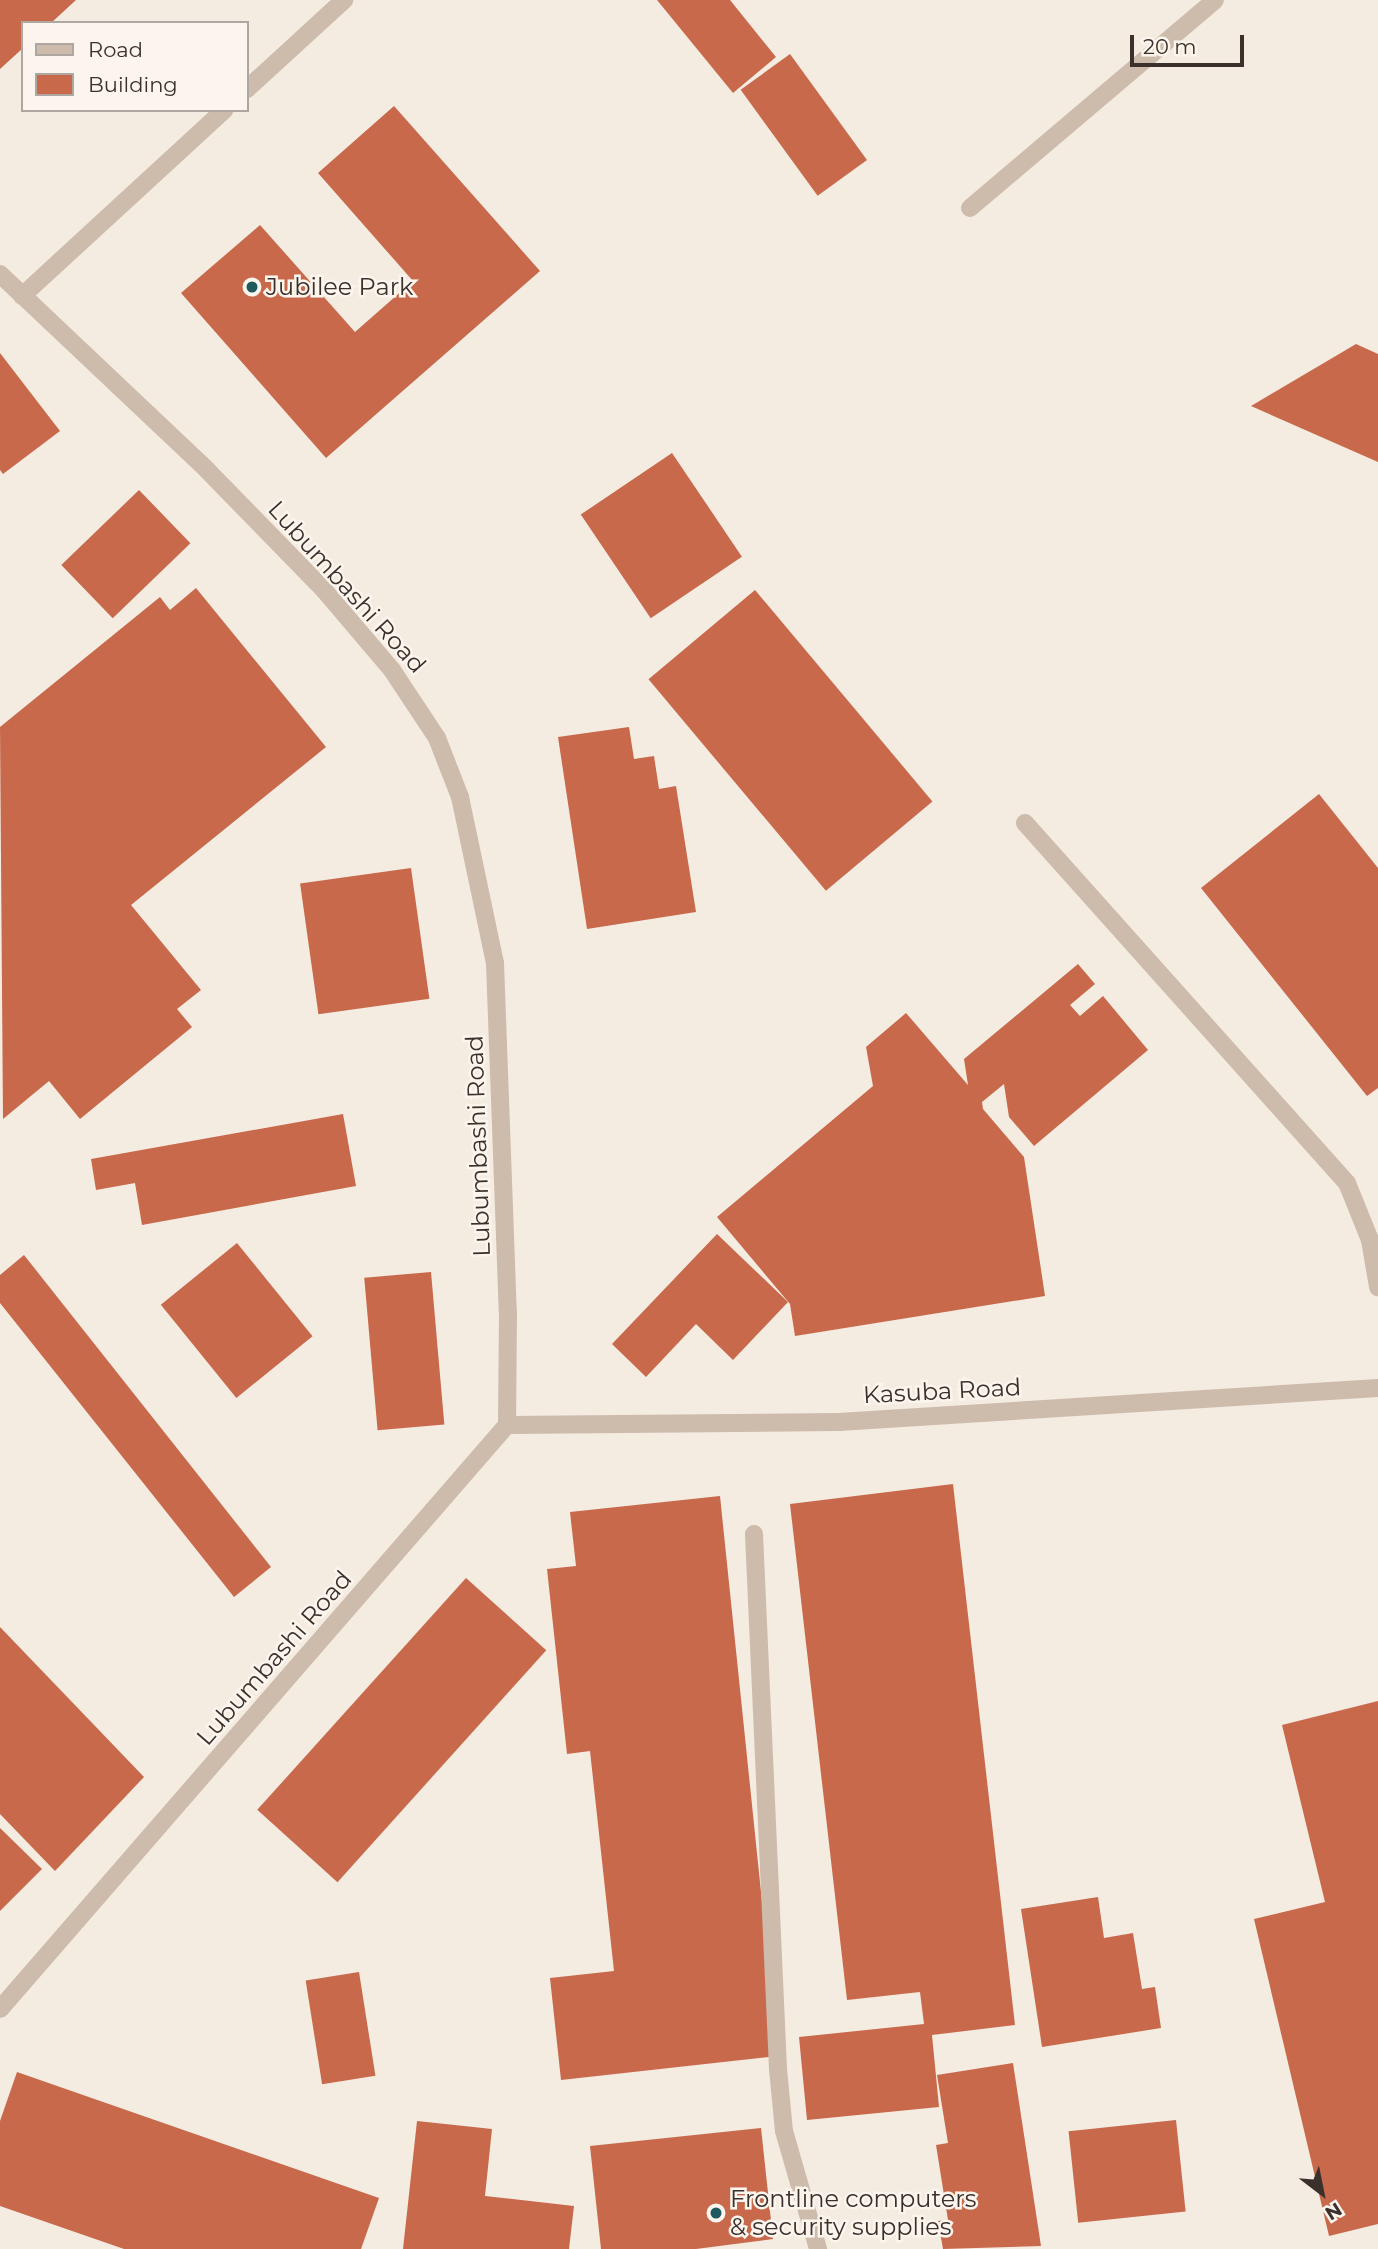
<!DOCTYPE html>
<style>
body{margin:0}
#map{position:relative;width:1378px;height:2249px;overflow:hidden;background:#f4ebe1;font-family:Montserrat,sans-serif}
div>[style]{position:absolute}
.building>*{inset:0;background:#c8694b;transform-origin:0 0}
.minor>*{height:18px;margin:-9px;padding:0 9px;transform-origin:9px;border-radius:9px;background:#cdbbac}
.dots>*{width:19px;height:19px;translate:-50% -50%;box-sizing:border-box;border:4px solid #fbf5ee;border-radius:50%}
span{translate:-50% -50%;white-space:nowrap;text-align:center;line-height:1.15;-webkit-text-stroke:5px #fbf5ee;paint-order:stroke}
.poi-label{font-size:24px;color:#3b302b}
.left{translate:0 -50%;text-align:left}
.street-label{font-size:24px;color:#3b302b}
.legend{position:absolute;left:21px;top:21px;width:228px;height:91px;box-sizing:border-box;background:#fbf5ee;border:2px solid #aea6a0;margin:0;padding:9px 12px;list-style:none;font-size:21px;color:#3b302b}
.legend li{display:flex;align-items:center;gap:14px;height:35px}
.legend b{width:35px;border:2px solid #aea6a0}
.north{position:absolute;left:1287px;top:2158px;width:70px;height:70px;-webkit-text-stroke:5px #fbf5ee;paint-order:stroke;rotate:148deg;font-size:19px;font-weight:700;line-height:28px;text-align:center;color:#3b302b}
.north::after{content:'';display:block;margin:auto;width:24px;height:32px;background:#3b302b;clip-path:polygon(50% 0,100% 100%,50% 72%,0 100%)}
.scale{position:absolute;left:1130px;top:35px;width:114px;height:32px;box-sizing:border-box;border:4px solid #3b302b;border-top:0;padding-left:9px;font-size:21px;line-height:24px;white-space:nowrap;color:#3b302b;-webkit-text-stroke:5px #fbf5ee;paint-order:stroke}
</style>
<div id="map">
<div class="building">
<i style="clip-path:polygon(0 0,76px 0,51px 23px,23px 23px,23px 48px,0 69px)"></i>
<i style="clip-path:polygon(657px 0,730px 0,776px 57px,733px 93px)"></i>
<i style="left:790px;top:54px;width:131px;height:61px;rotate:54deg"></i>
<i style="clip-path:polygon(394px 106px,540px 271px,326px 458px,181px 293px,260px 225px,355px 332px,413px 281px,318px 173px)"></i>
<i style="clip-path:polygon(1356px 344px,1378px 354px,1378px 462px,1251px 406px)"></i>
<i style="clip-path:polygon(0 353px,60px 431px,3px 474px,0 470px)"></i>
<i style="left:672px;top:453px;width:125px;height:110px;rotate:56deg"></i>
<i style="left:139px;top:490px;width:74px;height:108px;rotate:46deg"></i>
<i style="clip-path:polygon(196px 588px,326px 747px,131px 905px,201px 990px,177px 1009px,192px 1027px,80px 1119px,49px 1081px,3px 1119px,0 727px,160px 597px,170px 610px)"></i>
<i style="left:755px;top:590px;width:276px;height:139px;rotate:50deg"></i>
<i style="clip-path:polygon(629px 727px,634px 759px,654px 756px,659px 789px,676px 786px,696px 912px,587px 929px,558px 737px)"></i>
<i style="clip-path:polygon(1319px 794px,1378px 868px,1378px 1088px,1367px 1096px,1201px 888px)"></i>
<i style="left:411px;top:868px;width:132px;height:112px;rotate:82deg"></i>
<i style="clip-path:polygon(1078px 964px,1095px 984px,1070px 1005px,1080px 1016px,1103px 996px,1148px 1050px,1034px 1146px,1009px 1117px,1004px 1084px,982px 1102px,983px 1109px,1024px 1157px,1045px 1296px,795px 1336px,790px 1304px,717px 1217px,873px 1086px,866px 1047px,906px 1013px,968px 1085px,964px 1059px)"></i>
<i style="clip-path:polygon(343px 1114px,356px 1186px,142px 1225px,135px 1183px,96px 1190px,91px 1159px)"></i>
<i style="clip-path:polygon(717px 1234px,788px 1302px,733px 1360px,696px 1324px,646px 1377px,612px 1344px)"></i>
<i style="left:237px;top:1243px;width:120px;height:98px;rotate:51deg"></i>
<i style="clip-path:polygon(24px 1255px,271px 1567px,234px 1597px,0 1303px,0 1275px)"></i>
<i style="left:431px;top:1272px;width:153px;height:67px;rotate:85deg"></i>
<i style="clip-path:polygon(953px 1484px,1015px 2025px,932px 2035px,939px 2107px,807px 2120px,799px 2037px,924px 2024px,920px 1992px,847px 2000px,790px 1504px)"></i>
<i style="clip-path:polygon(720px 1496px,778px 2056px,561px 2080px,550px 1978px,614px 1971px,590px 1751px,567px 1754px,547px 1569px,576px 1566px,570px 1512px)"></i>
<i style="left:466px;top:1578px;width:108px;height:312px;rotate:42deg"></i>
<i style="clip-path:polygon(0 1627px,144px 1777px,55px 1871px,0 1814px)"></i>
<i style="clip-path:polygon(1378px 1701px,1378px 2224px,1329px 2236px,1254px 1919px,1325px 1902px,1282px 1725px)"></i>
<i style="clip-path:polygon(0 1828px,42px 1869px,0 1911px)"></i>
<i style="clip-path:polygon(1098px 1897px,1104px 1938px,1133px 1933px,1142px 1989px,1155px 1987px,1161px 2028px,1042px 2047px,1021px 1909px)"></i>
<i style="left:359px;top:1972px;width:105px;height:54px;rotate:81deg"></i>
<i style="clip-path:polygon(1013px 2063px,1041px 2246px,943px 2249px,938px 2221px,948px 2220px,936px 2145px,948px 2143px,937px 2075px)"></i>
<i style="clip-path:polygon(17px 2072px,379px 2198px,361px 2249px,124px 2249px,0 2206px,0 2121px)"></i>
<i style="left:1176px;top:2120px;width:92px;height:108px;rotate:84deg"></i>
<i style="clip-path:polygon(417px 2121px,492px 2129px,485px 2196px,574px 2206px,569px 2249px,403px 2249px)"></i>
<i style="clip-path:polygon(761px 2128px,773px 2239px,696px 2249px,601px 2249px,590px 2146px)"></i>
</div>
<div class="minor">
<i style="left:247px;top:89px;width:132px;rotate:-42.5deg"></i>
<i style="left:970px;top:208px;width:321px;rotate:-40.3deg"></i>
<i style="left:0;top:274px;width:285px;rotate:43.4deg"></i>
<i style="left:207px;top:470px;width:168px;rotate:45.7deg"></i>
<i style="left:324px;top:590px;width:105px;rotate:49.6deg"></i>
<i style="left:392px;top:670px;width:82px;rotate:56.5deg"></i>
<i style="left:437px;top:738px;width:63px;rotate:68.7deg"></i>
<i style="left:460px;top:797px;width:170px;rotate:78.1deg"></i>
<i style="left:495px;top:963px;width:349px;rotate:87.9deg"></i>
<i style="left:508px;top:1312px;width:113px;rotate:90.5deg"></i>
<i style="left:507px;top:1425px;width:773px;rotate:130.96deg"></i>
<i style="left:22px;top:296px;width:275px;rotate:-42.6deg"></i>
<i style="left:1025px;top:823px;width:483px;rotate:48.2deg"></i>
<i style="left:1347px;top:1183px;width:61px;rotate:68deg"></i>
<i style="left:1370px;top:1240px;width:48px;rotate:80.3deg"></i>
<i style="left:507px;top:1425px;width:332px;rotate:-0.5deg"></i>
<i style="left:839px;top:1422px;width:540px;rotate:-3.61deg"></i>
<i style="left:754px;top:1534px;width:536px;rotate:87.43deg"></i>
<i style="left:778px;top:2069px;width:62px;rotate:84.5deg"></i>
<i style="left:784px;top:2131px;width:123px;rotate:73.9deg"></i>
</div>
<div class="dots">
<i style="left:252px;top:287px;background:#1f5a5e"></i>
<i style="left:716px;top:2213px;background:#1f5a5e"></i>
</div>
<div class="poi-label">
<span class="left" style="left:266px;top:287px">Jubilee Park</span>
<span class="left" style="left:730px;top:2213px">Frontline computers<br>&amp; security supplies</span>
</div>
<div class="street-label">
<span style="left:347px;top:587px;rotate:48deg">Lubumbashi Road</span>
<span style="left:478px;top:1146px;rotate:-92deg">Lubumbashi Road</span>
<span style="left:942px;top:1391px;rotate:-3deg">Kasuba Road</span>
<span style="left:274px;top:1658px;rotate:-49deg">Lubumbashi Road</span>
</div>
<ul class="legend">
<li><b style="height:9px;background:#cdbbac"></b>Road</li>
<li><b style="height:19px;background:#c8694b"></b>Building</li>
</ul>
<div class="north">N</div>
<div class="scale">20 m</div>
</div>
